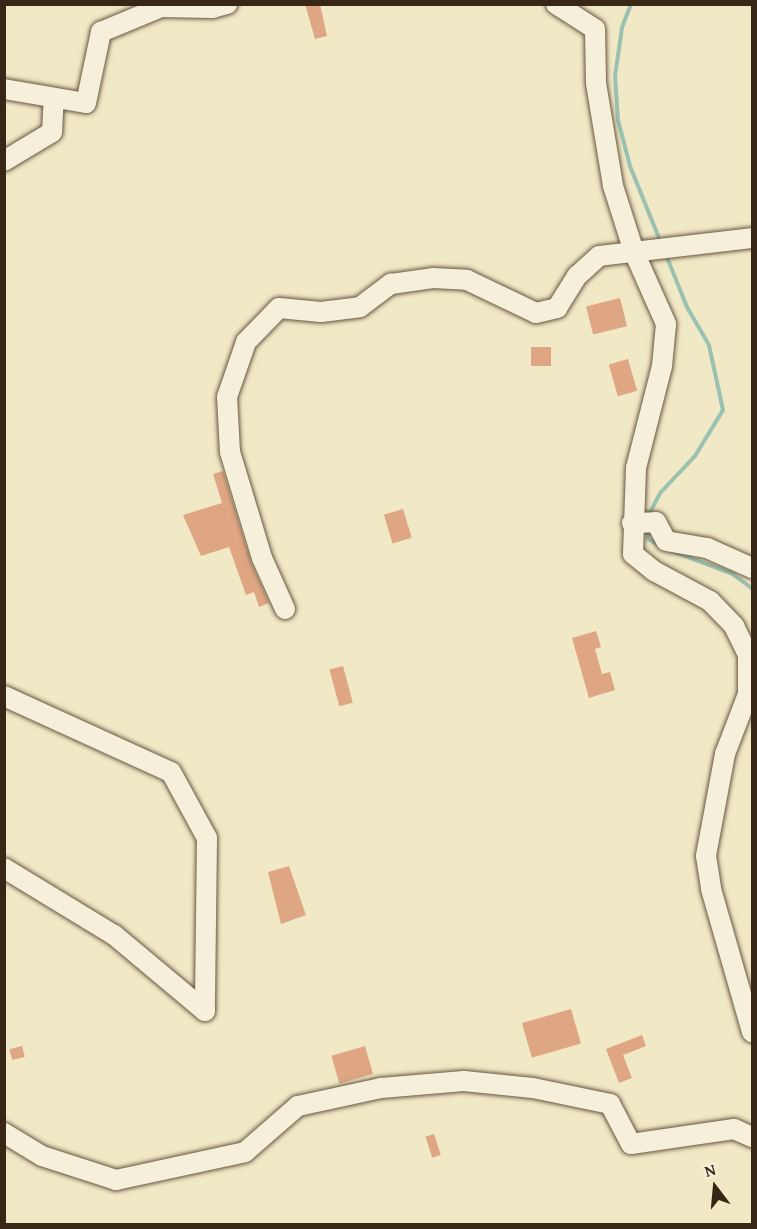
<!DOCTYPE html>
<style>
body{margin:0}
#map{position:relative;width:757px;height:1229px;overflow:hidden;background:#f1e8c6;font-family:"Gentium Book Plus",serif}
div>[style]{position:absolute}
.stream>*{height:4px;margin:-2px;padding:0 2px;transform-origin:2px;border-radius:2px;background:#9bc1b0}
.building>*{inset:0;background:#dfa683;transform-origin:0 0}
.roads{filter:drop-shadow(0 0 2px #675741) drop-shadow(0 0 2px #675741)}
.minor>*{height:20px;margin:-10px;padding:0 10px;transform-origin:10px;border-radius:10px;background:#f6f0da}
span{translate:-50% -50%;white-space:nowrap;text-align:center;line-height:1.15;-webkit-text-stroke:5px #f6f0da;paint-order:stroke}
.frame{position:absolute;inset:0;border:6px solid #392715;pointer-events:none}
.north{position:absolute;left:685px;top:1157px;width:60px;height:60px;-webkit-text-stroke:4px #f6f0da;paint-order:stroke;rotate:344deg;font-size:16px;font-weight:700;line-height:24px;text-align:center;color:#392715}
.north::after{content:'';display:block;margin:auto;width:21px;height:27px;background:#392715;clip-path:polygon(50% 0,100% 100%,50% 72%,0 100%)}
</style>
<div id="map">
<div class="stream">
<i style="left:631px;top:4px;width:26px;rotate:111deg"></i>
<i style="left:622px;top:28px;width:49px;rotate:98.3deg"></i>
<i style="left:615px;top:76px;width:44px;rotate:86.1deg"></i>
<i style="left:618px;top:120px;width:48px;rotate:75.4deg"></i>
<i style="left:630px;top:166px;width:83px;rotate:68.1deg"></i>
<i style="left:648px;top:516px;width:27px;rotate:-62deg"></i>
<i style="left:661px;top:492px;width:50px;rotate:-46.6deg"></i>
<i style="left:695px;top:456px;width:54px;rotate:-58.7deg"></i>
<i style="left:723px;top:410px;width:66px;rotate:-102.2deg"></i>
<i style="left:709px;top:345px;width:44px;rotate:-120.1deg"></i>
<i style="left:687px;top:307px;width:56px;rotate:-112deg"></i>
<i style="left:648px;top:530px;width:9px;rotate:90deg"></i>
<i style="left:648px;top:539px;width:13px;rotate:29deg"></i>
<i style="left:669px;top:550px;width:66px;rotate:20.4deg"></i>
<i style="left:731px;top:573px;width:26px;rotate:36deg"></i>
</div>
<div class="building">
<i style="clip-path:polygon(305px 4px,320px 4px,327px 36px,315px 39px)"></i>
<i style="left:620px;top:298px;width:29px;height:35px;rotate:76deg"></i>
<i style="left:531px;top:347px;width:20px;height:19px"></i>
<i style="left:628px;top:359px;width:33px;height:20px;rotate:74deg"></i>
<i style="clip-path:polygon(223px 471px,251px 562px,269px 603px,259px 607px,254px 592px,246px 595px,229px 547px,201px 556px,183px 515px,222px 503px,213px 474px)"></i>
<i style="left:403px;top:509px;width:30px;height:20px;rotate:73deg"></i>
<i style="clip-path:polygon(596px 631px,601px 647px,595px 649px,602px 674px,610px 672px,615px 690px,589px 698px,572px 638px)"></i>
<i style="left:343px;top:666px;width:38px;height:14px;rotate:75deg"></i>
<i style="clip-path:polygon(289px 866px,306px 915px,281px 924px,268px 872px)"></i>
<i style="left:571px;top:1009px;width:36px;height:51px;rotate:74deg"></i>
<i style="clip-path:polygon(642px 1035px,646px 1046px,623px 1055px,632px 1078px,619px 1083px,606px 1049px)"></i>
<i style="left:22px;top:1046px;width:11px;height:13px;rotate:75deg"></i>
<i style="left:365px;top:1046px;width:29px;height:35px;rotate:74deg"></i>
<i style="left:434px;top:1134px;width:22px;height:9px;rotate:72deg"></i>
</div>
<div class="roads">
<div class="minor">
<i style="left:556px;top:4px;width:46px;rotate:32.7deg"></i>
<i style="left:595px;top:29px;width:54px;rotate:88.9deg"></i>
<i style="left:596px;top:83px;width:104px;rotate:80.6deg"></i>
<i style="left:613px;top:186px;width:69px;rotate:72.3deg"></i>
<i style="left:634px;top:252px;width:79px;rotate:66deg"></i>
<i style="left:666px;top:324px;width:42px;rotate:95.4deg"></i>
<i style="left:662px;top:366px;width:105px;rotate:104.3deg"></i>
<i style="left:636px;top:468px;width:86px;rotate:92deg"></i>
<i style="left:633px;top:554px;width:27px;rotate:39deg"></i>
<i style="left:654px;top:571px;width:64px;rotate:28.2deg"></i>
<i style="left:710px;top:601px;width:35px;rotate:46deg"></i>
<i style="left:734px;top:626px;width:32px;rotate:64deg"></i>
<i style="left:748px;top:655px;width:39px;rotate:90deg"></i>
<i style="left:748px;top:694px;width:64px;rotate:111deg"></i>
<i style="left:725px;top:754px;width:104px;rotate:100.6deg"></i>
<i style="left:706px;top:856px;width:33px;rotate:81deg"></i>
<i style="left:711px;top:889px;width:149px;rotate:74deg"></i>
<i style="left:4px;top:89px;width:83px;rotate:9.7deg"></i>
<i style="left:86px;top:103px;width:73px;rotate:-78.1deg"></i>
<i style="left:101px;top:32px;width:65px;rotate:-22.6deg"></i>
<i style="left:161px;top:7px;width:51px;rotate:1.1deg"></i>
<i style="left:212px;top:8px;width:16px;rotate:-15deg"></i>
<i style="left:4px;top:161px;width:56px;rotate:-31.1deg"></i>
<i style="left:52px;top:132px;width:34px;rotate:-87deg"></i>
<i style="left:632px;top:523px;width:24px;rotate:-2deg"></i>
<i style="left:656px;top:522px;width:21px;rotate:62deg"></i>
<i style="left:666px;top:541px;width:42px;rotate:9.7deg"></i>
<i style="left:707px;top:548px;width:49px;rotate:24deg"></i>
<i style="left:285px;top:609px;width:56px;rotate:-114.3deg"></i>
<i style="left:262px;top:558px;width:111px;rotate:-106.8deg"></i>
<i style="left:230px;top:452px;width:55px;rotate:-93.1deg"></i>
<i style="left:227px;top:397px;width:58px;rotate:-70.9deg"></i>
<i style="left:246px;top:342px;width:47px;rotate:-45.9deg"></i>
<i style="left:279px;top:308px;width:42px;rotate:5.4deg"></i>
<i style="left:321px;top:312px;width:39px;rotate:-7deg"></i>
<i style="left:360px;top:307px;width:39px;rotate:-37deg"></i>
<i style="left:391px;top:284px;width:42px;rotate:-8.1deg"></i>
<i style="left:433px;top:278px;width:34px;rotate:3deg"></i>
<i style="left:467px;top:280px;width:76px;rotate:25.6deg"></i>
<i style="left:536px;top:313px;width:22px;rotate:-13deg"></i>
<i style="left:557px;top:308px;width:38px;rotate:-58deg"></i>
<i style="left:577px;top:276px;width:30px;rotate:-42deg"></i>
<i style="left:599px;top:256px;width:154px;rotate:-6.7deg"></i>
<i style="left:4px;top:696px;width:183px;rotate:24.5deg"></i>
<i style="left:171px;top:772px;width:75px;rotate:61.4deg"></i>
<i style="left:207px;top:838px;width:173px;rotate:90.7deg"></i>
<i style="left:205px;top:1011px;width:119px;rotate:-140.1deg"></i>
<i style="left:114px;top:935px;width:129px;rotate:-148.7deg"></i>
<i style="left:4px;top:1133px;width:44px;rotate:31.2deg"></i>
<i style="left:42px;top:1156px;width:78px;rotate:18deg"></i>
<i style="left:116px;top:1180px;width:132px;rotate:-12.2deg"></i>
<i style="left:245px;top:1152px;width:70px;rotate:-41deg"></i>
<i style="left:298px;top:1106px;width:85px;rotate:-12.2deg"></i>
<i style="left:381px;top:1088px;width:83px;rotate:-4.8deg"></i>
<i style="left:464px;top:1081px;width:69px;rotate:5.8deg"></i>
<i style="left:533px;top:1088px;width:79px;rotate:11.7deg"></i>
<i style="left:610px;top:1104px;width:45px;rotate:62.3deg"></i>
<i style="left:631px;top:1144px;width:104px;rotate:-8.3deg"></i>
<i style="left:734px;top:1129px;width:20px;rotate:24deg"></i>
</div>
</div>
<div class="frame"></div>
<div class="north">N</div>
</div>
